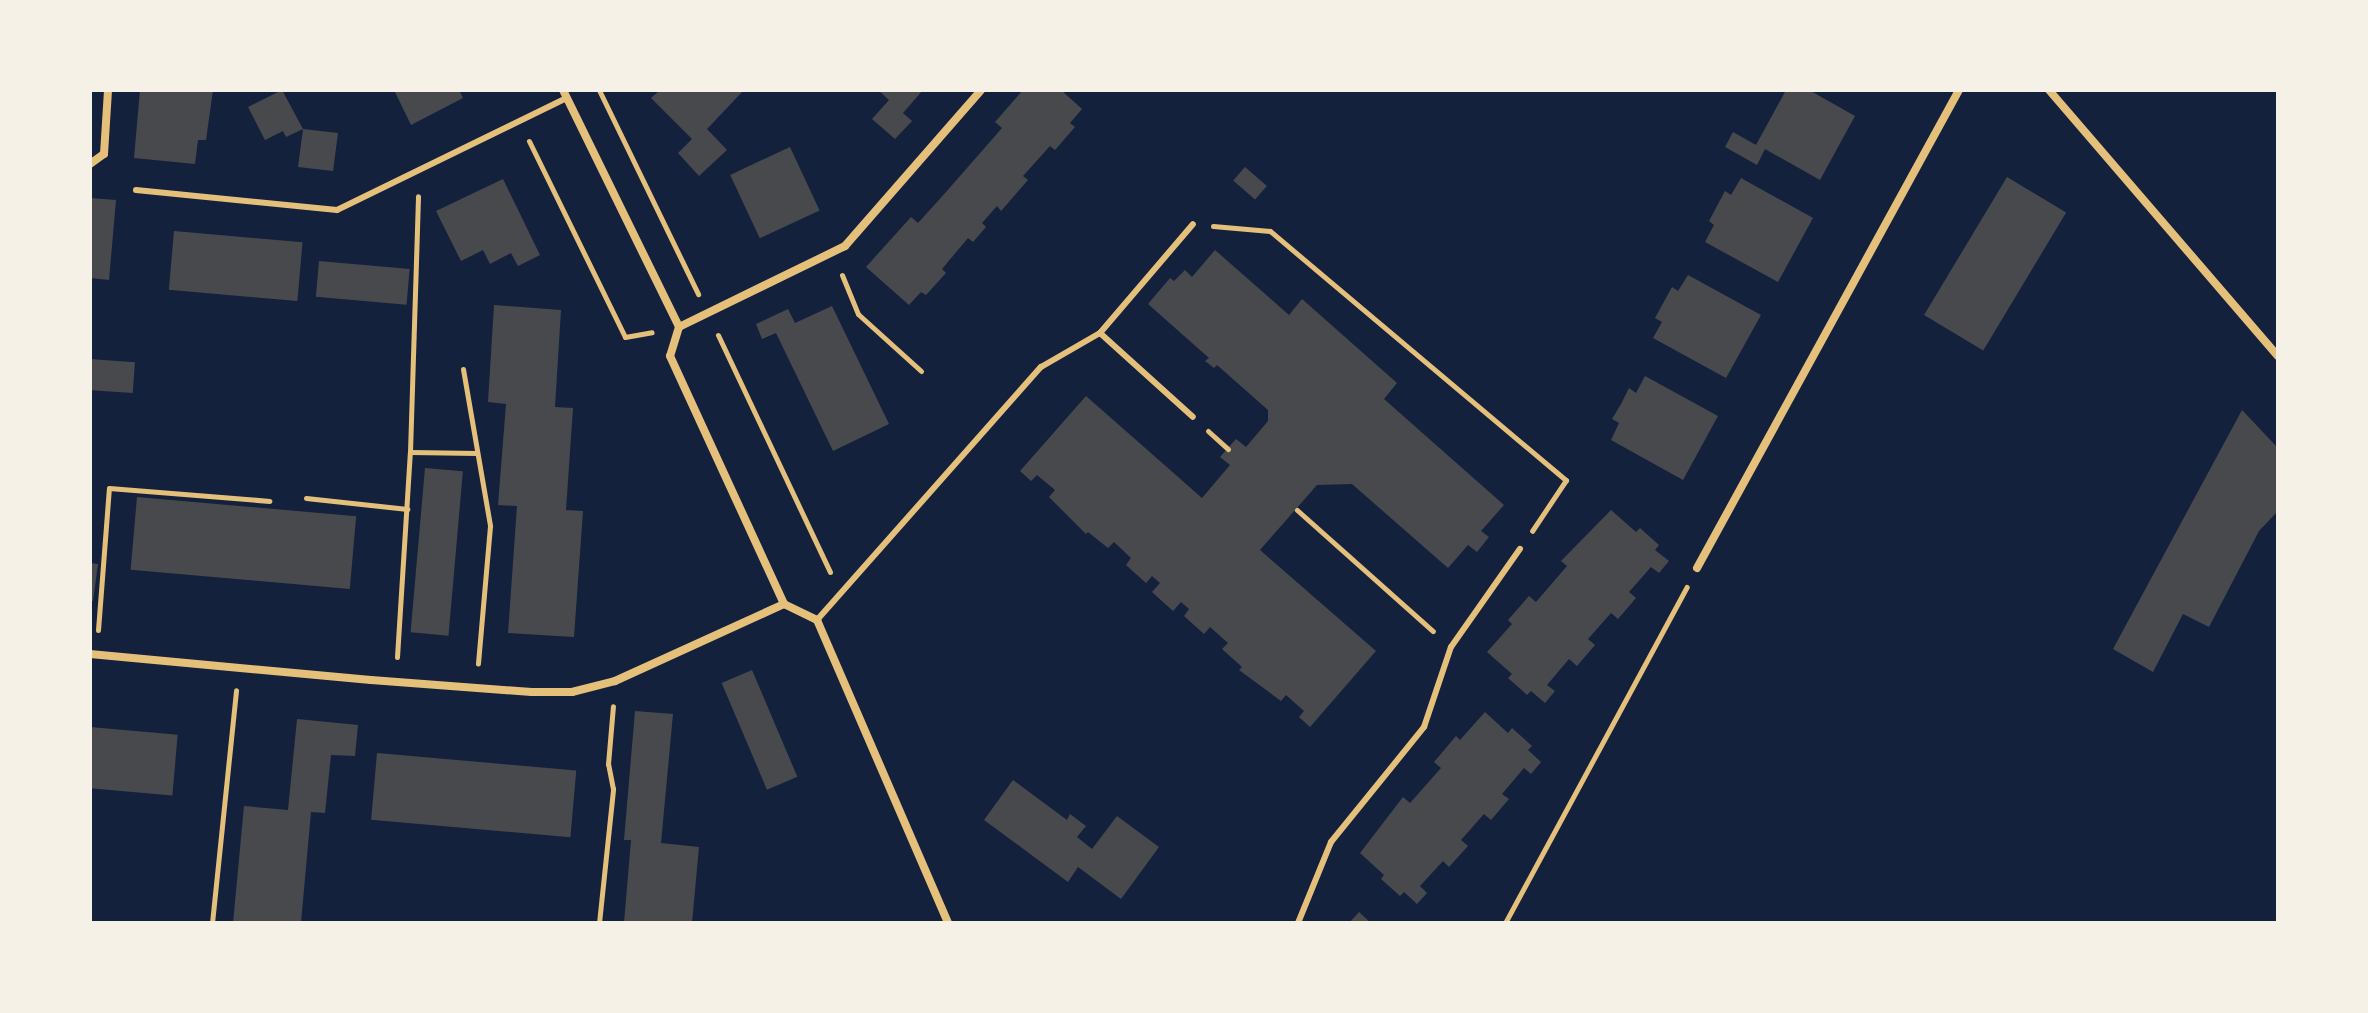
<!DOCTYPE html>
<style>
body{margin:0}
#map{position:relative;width:2368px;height:1013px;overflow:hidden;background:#14213d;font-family:Jost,sans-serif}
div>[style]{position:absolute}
.building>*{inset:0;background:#48494c;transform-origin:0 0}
.path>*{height:5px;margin:-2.5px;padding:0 2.5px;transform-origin:2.5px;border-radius:2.5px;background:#e5c07b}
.service>*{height:6px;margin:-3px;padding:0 3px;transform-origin:3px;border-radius:3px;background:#e5c07b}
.minor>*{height:8px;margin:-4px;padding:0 4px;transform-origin:4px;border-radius:4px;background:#e5c07b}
span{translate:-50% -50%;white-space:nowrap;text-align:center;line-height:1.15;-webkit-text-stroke:8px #f6f1e7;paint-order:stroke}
.frame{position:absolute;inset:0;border:92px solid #f6f1e7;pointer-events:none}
</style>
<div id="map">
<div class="building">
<i style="clip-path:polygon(140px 90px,213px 90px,206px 140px,198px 140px,195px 164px,134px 158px)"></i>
<i style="clip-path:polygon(282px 90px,303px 129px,338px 133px,333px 171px,298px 167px,303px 129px,286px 137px,283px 131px,265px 140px,248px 107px)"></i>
<i style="clip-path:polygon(394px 90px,459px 90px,463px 98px,411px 125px)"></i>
<i style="clip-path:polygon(660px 90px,744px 90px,707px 129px,727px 150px,699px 176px,678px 153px,692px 139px,651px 98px)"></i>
<i style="clip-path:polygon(878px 90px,923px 90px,903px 113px,912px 121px,895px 139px,872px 119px,889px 100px)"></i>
<i style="clip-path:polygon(1023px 90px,1061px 90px,1082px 109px,1070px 123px,1075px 127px,1055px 150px,1050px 146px,1023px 176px,1028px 180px,1001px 211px,997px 206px,982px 223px,986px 227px,973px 242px,968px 238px,942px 269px,946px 273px,926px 295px,921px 292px,909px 305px,866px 267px,911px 217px,918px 223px,946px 192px,1002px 128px,995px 122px)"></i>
<i style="clip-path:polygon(1786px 90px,1809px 90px,1855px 116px,1820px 180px,1765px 149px,1757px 165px,1725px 147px,1733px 132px,1756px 145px)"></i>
<i style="left:790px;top:147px;width:70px;height:66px;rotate:65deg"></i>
<i style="left:1245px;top:167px;width:29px;height:18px;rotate:41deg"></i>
<i style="left:2007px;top:177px;width:69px;height:161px;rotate:31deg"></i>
<i style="clip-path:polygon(1741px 178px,1813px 218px,1778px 282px,1705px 242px,1714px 225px,1709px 221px,1725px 191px,1731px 195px)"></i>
<i style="clip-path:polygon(503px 179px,540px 255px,518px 266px,511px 253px,490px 264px,483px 250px,461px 261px,436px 211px)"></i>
<i style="clip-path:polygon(90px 198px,116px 200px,109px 280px,90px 278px)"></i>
<i style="left:174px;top:231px;width:129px;height:59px;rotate:5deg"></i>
<i style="clip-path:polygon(1215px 250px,1289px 315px,1302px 299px,1397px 383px,1384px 399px,1504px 505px,1481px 531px,1489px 537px,1477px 552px,1468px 545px,1448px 568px,1352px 484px,1317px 485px,1260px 550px,1376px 651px,1310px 727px,1299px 717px,1304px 711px,1286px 695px,1281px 701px,1239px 670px,1242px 667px,1222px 649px,1228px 643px,1210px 627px,1204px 634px,1184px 616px,1189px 609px,1181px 602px,1173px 611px,1152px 592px,1160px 583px,1152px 576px,1146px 583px,1126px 565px,1131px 558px,1114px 542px,1108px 548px,1088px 532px,1086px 534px,1049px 497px,1055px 490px,1037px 475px,1031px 481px,1020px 471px,1086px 396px,1202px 498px,1230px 465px,1220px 457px,1236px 439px,1246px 447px,1268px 421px,1268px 410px,1217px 365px,1214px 368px,1205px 361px,1209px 358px,1148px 304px,1170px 278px,1174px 281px,1185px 270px,1192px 277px)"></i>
<i style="left:319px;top:261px;width:91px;height:36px;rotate:5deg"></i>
<i style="clip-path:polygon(1688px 275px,1761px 315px,1726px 378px,1653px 338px,1662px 322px,1655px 318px,1672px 287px,1678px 291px)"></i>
<i style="clip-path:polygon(494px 305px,561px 310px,555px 407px,573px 408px,566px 510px,583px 511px,574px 637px,508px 633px,517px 506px,498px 505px,506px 404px,488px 402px)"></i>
<i style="clip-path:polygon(832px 306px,889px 424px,833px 451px,776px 333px,762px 339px,756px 324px,788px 309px,795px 323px)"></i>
<i style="left:90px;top:359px;width:45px;height:31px;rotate:4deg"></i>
<i style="clip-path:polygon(1645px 376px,1718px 416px,1683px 480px,1611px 440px,1619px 423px,1612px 419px,1621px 404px,1629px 388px,1636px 393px)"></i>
<i style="clip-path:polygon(2242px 410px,2278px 448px,2278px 511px,2259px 531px,2209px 627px,2183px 614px,2153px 672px,2113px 649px)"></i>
<i style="left:425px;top:468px;width:38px;height:165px;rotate:5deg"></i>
<i style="left:137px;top:497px;width:220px;height:73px;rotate:5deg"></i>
<i style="clip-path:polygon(1611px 510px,1636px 532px,1640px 528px,1659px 545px,1655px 550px,1669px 561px,1659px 573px,1651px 567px,1629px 592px,1636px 598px,1618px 619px,1611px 613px,1588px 639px,1595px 645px,1577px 666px,1569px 659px,1547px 685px,1555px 691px,1545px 703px,1531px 691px,1527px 695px,1508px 678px,1512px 674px,1487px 652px,1512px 624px,1508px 620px,1529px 596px,1536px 602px,1567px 566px,1561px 561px)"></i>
<i style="clip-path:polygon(90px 563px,98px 564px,93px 601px,90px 601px)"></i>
<i style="left:752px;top:670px;width:116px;height:33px;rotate:67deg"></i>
<i style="clip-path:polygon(635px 711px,673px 714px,661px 843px,699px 847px,692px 923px,624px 923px,631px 840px,624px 840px)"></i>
<i style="clip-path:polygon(1485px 712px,1508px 733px,1512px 728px,1532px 746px,1528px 750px,1541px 762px,1531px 774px,1524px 768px,1502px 794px,1509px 799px,1491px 820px,1484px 814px,1461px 840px,1468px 846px,1449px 867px,1443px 861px,1420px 886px,1427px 893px,1417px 904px,1404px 892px,1400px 896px,1381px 879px,1384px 875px,1360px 853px,1403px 797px,1410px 803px,1441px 768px,1434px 762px,1456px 736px,1460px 740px)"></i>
<i style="clip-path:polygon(297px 719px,358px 725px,355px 756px,331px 755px,325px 813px,311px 812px,301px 923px,233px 923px,244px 806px,288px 810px)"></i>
<i style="left:90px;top:727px;width:88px;height:61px;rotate:5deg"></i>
<i style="left:377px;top:753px;width:200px;height:67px;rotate:5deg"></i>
<i style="clip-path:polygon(1013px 780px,1067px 820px,1070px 814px,1086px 826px,1077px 837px,1092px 849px,1117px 816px,1159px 847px,1121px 899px,1078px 867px,1068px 882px,984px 820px)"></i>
<i style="clip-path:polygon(1359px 912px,1371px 923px,1349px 923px)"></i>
</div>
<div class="path">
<i style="left:599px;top:90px;width:227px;rotate:64.1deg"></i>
<i style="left:529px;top:141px;width:218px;rotate:63.9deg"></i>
<i style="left:625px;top:337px;width:27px;rotate:-10deg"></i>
<i style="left:1213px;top:226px;width:57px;rotate:5deg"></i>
<i style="left:1270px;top:231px;width:387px;rotate:40.1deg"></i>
<i style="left:1566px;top:480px;width:61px;rotate:123.7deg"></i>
<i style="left:842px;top:275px;width:42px;rotate:67.7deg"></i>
<i style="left:858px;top:314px;width:85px;rotate:42.1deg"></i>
<i style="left:718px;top:335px;width:262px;rotate:64.7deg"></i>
<i style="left:463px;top:369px;width:159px;rotate:80.2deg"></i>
<i style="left:490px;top:526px;width:138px;rotate:95deg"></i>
<i style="left:1208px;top:431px;width:27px;rotate:42deg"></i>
<i style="left:410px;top:452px;width:67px;rotate:0.9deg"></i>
<i style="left:306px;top:498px;width:102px;rotate:6.2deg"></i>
<i style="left:1297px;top:510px;width:182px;rotate:41.7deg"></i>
<i style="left:98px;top:630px;width:142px;rotate:-85.6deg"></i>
<i style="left:109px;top:488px;width:161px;rotate:4.6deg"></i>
<i style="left:397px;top:657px;width:205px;rotate:-86.4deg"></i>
<i style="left:410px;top:452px;width:256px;rotate:-88.2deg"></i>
<i style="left:212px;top:923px;width:234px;rotate:-84.1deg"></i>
<i style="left:599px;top:923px;width:135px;rotate:-84deg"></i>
<i style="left:613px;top:789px;width:25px;rotate:-101deg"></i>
<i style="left:608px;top:764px;width:58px;rotate:-85.1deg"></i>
<i style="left:1505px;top:923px;width:382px;rotate:-61.6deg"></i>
</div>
<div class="service">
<i style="left:136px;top:190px;width:202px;rotate:5.7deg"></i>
<i style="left:337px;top:210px;width:256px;rotate:-26deg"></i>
<i style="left:1100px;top:333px;width:125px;rotate:42.1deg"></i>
<i style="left:817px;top:620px;width:338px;rotate:-48.5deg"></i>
<i style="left:1041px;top:367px;width:68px;rotate:-30deg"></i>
<i style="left:1100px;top:333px;width:143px;rotate:-49.5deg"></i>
<i style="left:1298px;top:923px;width:87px;rotate:-67.8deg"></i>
<i style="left:1331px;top:842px;width:148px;rotate:-51deg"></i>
<i style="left:1424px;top:727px;width:84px;rotate:-71.4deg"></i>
<i style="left:1451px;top:647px;width:120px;rotate:-54.9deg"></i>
</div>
<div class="minor">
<i style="left:563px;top:90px;width:264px;rotate:63.9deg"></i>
<i style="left:679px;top:327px;width:30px;rotate:107deg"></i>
<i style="left:670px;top:356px;width:273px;rotate:65.3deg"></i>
<i style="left:784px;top:604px;width:37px;rotate:26deg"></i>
<i style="left:817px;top:620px;width:330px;rotate:66.6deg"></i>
<i style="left:2049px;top:90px;width:351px;rotate:49.3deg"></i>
<i style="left:90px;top:164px;width:17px;rotate:-36deg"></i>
<i style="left:104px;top:154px;width:64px;rotate:-86.4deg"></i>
<i style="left:679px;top:327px;width:185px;rotate:-26deg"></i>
<i style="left:845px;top:246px;width:207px;rotate:-48.9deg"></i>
<i style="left:1697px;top:568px;width:545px;rotate:-61.27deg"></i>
<i style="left:90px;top:654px;width:282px;rotate:5.3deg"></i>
<i style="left:371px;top:680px;width:161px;rotate:4.3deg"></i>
<i style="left:532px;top:692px;width:40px"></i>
<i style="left:572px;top:692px;width:44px;rotate:-14.3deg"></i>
<i style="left:615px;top:681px;width:186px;rotate:-24.5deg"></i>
</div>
<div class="frame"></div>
</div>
